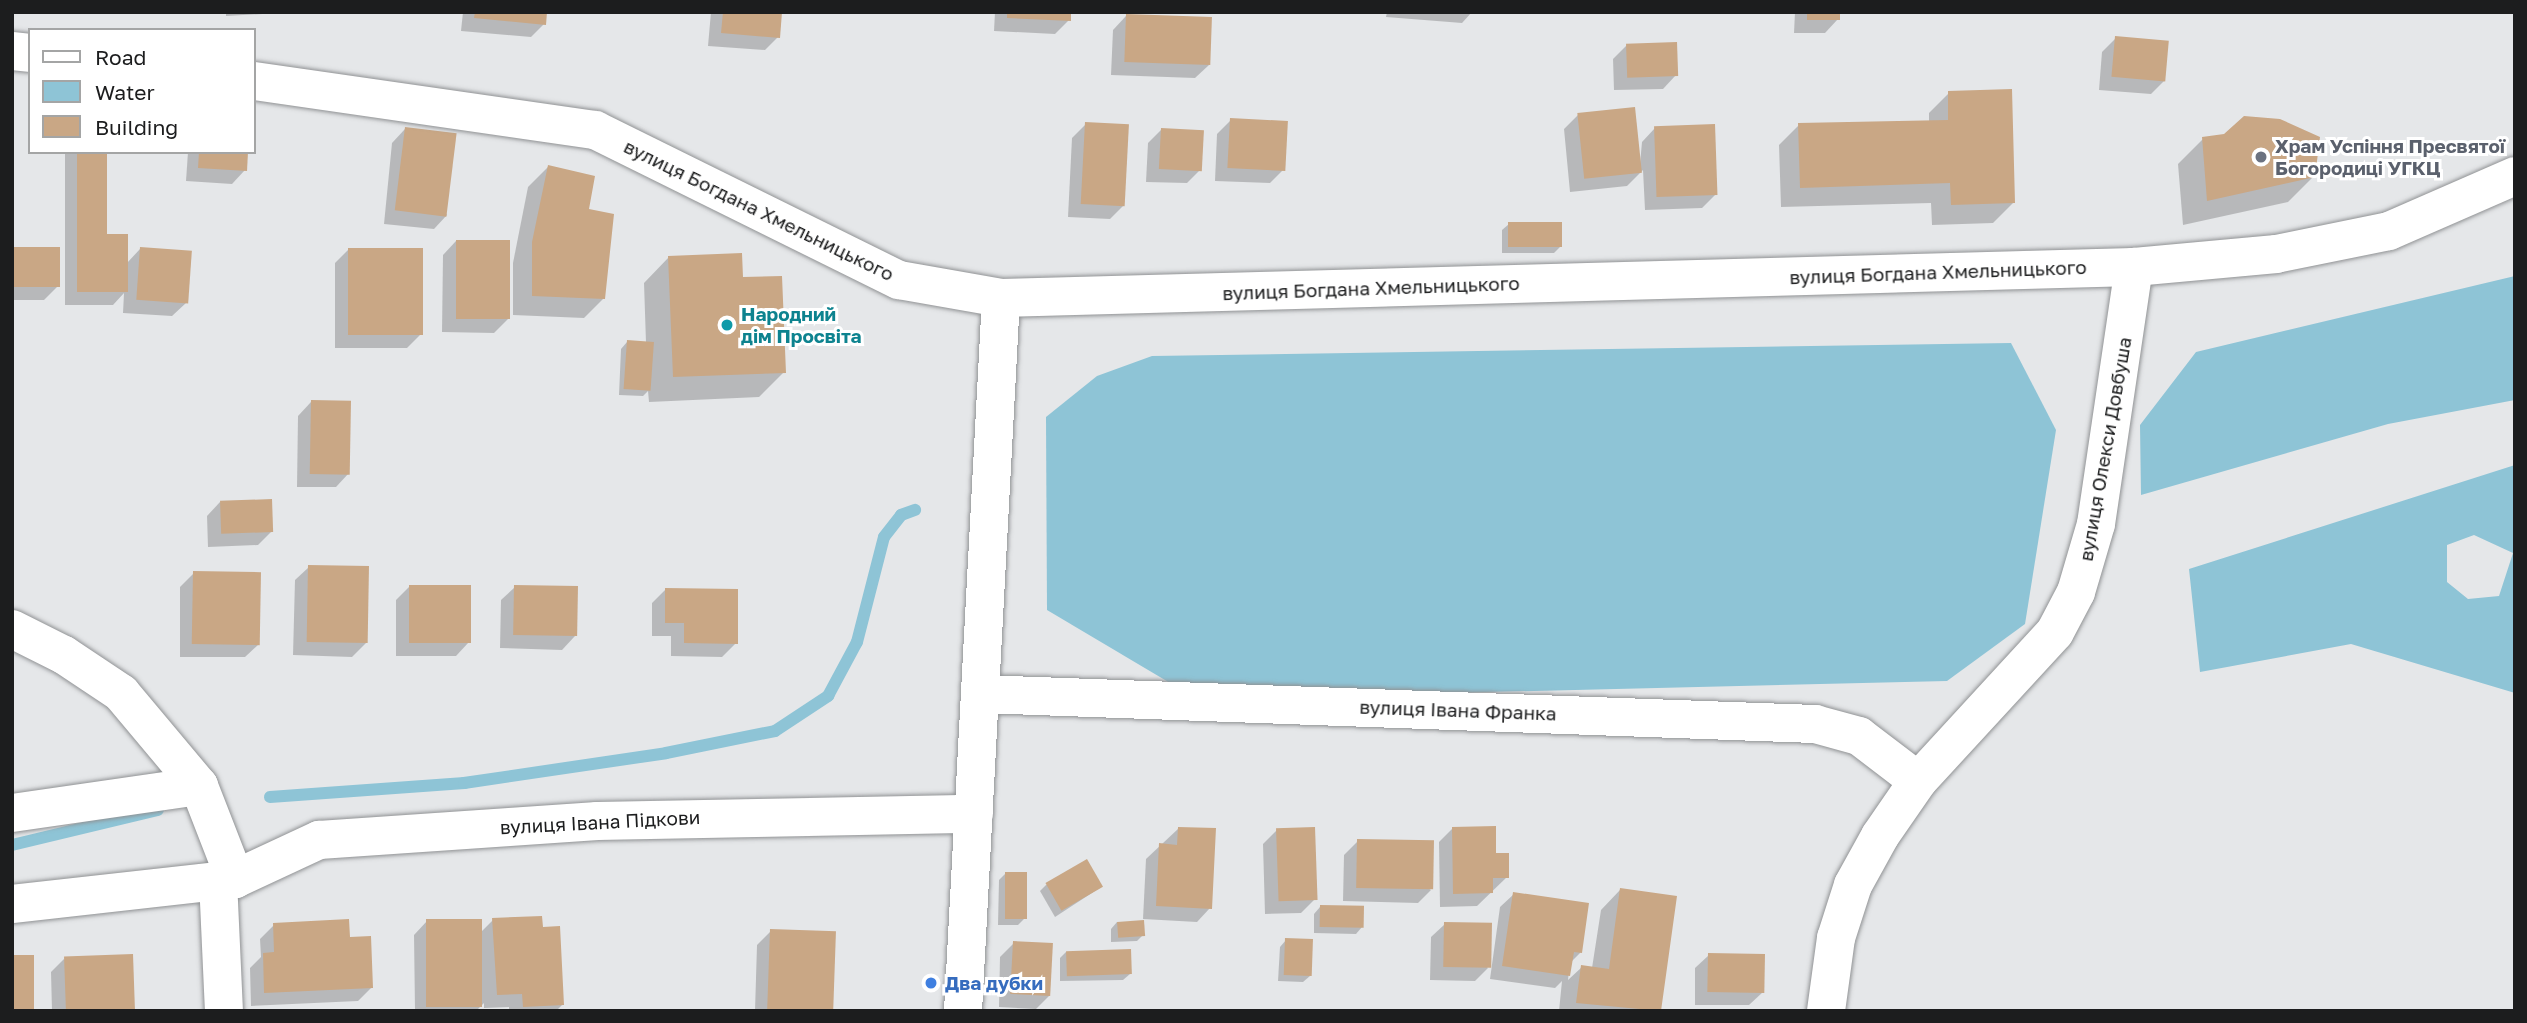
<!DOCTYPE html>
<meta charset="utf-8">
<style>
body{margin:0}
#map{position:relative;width:2527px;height:1023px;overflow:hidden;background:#e5e7e9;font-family:"Golos Text",sans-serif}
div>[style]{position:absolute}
.water>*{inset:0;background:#8ec4d6}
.shadow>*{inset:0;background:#0003}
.stream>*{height:12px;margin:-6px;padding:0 6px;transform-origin:6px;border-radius:6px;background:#8ec4d6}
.building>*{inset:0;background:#c9a785;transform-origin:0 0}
.roads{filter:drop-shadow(0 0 2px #909294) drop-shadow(0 0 2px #909294)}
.minor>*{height:38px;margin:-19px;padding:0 19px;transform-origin:19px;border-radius:19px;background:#fff}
.dots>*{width:19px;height:19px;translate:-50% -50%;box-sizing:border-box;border:4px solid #fff;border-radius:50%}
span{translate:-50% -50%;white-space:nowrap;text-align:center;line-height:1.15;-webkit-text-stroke:6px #fff;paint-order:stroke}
.worship-label{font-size:19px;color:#5b616d;font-weight:700}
.left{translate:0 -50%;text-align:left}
.street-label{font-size:19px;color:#1c1d1e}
.culture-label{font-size:19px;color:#0d838f;font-weight:700}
.shop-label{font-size:19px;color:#366cbe;font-weight:700}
.frame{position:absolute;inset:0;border:14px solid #1c1d1e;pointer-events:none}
.legend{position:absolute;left:28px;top:28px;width:228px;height:126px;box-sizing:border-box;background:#fff;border:2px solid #a4a5a5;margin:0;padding:9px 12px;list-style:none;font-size:21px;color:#1c1d1e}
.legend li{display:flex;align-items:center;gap:14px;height:35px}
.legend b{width:35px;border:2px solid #a4a5a5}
</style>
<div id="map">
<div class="water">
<i style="clip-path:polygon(2515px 276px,2515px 400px,2388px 424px,2141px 495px,2140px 425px,2196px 352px)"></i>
<i style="clip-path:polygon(2011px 343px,2056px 430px,2025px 624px,1947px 681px,1197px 699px,1047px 610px,1046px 417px,1097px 376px,1152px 356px)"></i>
<i style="clip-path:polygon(evenodd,2515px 465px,2515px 693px,2351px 644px,2200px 672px,2189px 569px,2515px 465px,2474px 535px,2513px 553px,2499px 596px,2468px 599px,2447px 582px,2447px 545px,2474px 535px)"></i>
</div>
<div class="shadow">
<i style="clip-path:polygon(226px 12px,298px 12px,226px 16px)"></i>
<i style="clip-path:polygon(463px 12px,546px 12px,544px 24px,531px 37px,461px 31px)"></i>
<i style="clip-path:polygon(711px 12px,780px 12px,778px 37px,765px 50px,708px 46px)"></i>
<i style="clip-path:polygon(995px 12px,1069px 12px,1069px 20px,1055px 34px,994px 31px)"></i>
<i style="clip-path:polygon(1387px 12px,1472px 12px,1462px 23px,1386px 17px)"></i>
<i style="clip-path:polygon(1795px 12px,1838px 12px,1838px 19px,1825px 33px,1794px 33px)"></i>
<i style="clip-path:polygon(1126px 16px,1209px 65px,1195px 78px,1111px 75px,1113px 30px)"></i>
<i style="clip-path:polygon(2116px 38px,2165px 80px,2151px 94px,2099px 90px,2102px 52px)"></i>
<i style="clip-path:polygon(1627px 45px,1676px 75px,1663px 89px,1614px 90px,1613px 59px)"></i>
<i style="clip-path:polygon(1949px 93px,2013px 203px,1993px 223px,1932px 225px,1931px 203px,1781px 207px,1779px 145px,1799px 125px,1929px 122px,1929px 113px)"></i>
<i style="clip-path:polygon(1578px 115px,1640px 164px,1642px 142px,1655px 128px,1716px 194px,1702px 208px,1645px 210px,1643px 170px,1627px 186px,1570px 192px,1564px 129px)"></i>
<i style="clip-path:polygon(1231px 120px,1283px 170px,1270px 183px,1215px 181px,1217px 134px)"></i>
<i style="clip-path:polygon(1086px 124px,1124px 205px,1110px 219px,1068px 217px,1072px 138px)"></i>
<i style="clip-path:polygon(405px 129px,447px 215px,434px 229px,384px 224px,392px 143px)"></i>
<i style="clip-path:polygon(1161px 130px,1200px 170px,1187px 183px,1146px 182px,1148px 143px)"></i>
<i style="clip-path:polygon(2203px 139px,2314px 176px,2288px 202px,2183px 225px,2178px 164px)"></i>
<i style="clip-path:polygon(65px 152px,105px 152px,105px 236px,127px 263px,140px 249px,186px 303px,172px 316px,123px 313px,124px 293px,113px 305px,65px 305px)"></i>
<i style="clip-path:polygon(188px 152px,247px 152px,245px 170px,232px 184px,186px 181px)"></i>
<i style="clip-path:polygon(548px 167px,587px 210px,604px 298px,584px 318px,513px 315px,513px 263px,528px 187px)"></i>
<i style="clip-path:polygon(1509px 224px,1561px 246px,1554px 253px,1502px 253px,1502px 230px)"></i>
<i style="clip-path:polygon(456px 241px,508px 319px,494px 333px,442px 332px,443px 255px)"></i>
<i style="clip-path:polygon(12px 248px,58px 286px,44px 300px,12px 300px)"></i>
<i style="clip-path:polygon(348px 250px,421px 334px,407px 348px,335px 348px,335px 263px)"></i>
<i style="clip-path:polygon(669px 257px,741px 279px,784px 372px,759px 397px,649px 402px,648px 391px,643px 396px,619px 395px,621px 349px,627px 342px,646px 343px,644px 283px)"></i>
<i style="clip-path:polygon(311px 402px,349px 473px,336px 487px,297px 487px,298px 416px)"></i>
<i style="clip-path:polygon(220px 502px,272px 531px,258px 545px,208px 547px,207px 516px)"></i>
<i style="clip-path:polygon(309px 567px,366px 643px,352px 657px,293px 655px,295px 580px)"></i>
<i style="clip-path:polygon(194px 573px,259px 644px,245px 657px,180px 657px,180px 587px)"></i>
<i style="clip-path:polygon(409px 587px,469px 642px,456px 656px,396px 656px,396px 600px)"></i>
<i style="clip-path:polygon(515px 587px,575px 636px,562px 650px,500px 648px,501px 600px)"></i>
<i style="clip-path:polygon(666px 589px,736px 643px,722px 657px,671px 656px,671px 636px,652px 636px,652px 603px)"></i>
<i style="clip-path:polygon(1179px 828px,1210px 908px,1197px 922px,1143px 919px,1146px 859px)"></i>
<i style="clip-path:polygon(1453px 828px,1494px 855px,1507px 877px,1477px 906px,1440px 907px,1439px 842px)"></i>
<i style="clip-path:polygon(1277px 830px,1315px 899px,1301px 913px,1265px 914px,1263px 844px)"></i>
<i style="clip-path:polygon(1358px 841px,1431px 890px,1418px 903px,1343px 901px,1344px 855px)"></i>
<i style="clip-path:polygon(1006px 873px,1025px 918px,1018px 925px,998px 925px,999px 880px)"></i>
<i style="clip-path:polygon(1046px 885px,1101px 887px,1055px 917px,1040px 891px)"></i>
<i style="clip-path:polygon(1620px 890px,1659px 1011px,1559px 1011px,1562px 981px,1555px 988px,1490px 979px,1500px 907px,1514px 894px,1581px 952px,1570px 963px,1568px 980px,1582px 967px,1592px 968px,1601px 910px)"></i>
<i style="clip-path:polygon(1320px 907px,1362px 927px,1356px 934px,1314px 933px,1314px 914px)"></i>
<i style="clip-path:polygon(493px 920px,541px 929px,562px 1005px,556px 1011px,509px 1011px,509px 1007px,484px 1008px,484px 1003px,476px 1011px,415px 1011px,414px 935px,427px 921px,480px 933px)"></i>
<i style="clip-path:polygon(1117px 922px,1143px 935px,1137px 941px,1111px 942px,1111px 929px)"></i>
<i style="clip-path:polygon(1445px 924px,1488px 968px,1475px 981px,1430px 980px,1431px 937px)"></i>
<i style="clip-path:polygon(274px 925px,348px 939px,372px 987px,358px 1001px,251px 1006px,250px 968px,261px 957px,260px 939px)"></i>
<i style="clip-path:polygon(771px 931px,832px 1011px,755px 1011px,757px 945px)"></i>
<i style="clip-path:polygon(1286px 940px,1310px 976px,1303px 982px,1278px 981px,1280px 947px)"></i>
<i style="clip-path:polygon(1014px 943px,1050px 995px,1036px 1009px,999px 1007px,1000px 957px)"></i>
<i style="clip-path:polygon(1066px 952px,1130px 974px,1123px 980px,1060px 981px,1060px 958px)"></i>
<i style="clip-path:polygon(1709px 955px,1763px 992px,1749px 1005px,1695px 1005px,1695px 968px)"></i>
<i style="clip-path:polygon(64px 959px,133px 1011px,52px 1011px,51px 972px)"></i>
</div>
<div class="stream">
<i style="left:270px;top:797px;width:195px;rotate:-4.1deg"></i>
<i style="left:464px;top:783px;width:204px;rotate:-8.4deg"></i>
<i style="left:666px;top:753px;width:111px;rotate:-11.4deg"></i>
<i style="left:775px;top:731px;width:64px;rotate:-33.4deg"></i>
<i style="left:828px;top:696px;width:61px;rotate:-61.8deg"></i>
<i style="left:857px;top:642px;width:108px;rotate:-75.6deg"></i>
<i style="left:884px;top:537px;width:28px;rotate:-52deg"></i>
<i style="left:901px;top:515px;width:15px;rotate:-20deg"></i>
<i style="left:12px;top:845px;width:150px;rotate:-13.5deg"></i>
</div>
<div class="building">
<i style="clip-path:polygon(475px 12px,547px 12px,546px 25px,474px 18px)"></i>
<i style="clip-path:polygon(723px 12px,782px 12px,780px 38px,721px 33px)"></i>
<i style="clip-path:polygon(1007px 12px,1071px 12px,1071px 21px,1007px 18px)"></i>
<i style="left:1807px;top:12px;width:33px;height:8px"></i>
<i style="left:1126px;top:14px;width:86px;height:48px;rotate:2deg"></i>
<i style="left:2115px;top:36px;width:54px;height:41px;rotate:5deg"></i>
<i style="left:1677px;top:42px;width:34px;height:51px;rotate:88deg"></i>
<i style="clip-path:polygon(2012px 89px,2015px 203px,1951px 205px,1950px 183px,1800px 188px,1798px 123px,1948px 120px,1948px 91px)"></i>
<i style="left:1635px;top:107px;width:66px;height:58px;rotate:84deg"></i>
<i style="clip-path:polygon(2244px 116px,2280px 119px,2320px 137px,2315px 177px,2207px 201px,2202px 137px,2224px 134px)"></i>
<i style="left:1230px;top:118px;width:58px;height:50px;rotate:3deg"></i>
<i style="left:1085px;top:122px;width:44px;height:82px;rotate:3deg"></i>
<i style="left:1715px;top:124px;width:71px;height:61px;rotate:88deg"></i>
<i style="left:405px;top:127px;width:52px;height:84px;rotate:7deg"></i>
<i style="left:1161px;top:128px;width:43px;height:41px;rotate:3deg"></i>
<i style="clip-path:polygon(77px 152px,107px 152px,107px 234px,128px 234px,128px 292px,77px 292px)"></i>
<i style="clip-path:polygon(199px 152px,248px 152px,247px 171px,198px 168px)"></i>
<i style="clip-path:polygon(548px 165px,595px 176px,589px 209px,614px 214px,605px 299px,532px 296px,532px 242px)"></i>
<i style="left:1508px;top:222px;width:54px;height:25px"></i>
<i style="left:456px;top:240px;width:54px;height:79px"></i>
<i style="left:12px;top:247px;width:48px;height:40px"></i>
<i style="left:140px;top:247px;width:52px;height:53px;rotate:4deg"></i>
<i style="left:348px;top:248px;width:75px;height:87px"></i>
<i style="clip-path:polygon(742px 253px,743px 277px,782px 276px,786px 373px,673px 377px,668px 256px)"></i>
<i style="left:627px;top:340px;width:27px;height:49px;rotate:4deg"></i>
<i style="left:311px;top:400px;width:40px;height:74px;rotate:1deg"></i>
<i style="left:272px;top:499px;width:33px;height:52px;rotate:88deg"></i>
<i style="left:308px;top:565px;width:61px;height:77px;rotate:1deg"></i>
<i style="left:193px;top:571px;width:68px;height:73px;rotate:1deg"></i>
<i style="left:409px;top:585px;width:62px;height:58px"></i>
<i style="left:514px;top:585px;width:64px;height:50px;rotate:1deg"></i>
<i style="clip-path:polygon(665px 588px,738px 589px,738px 644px,684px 643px,684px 623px,665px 623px)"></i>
<i style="clip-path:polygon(1496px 826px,1496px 853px,1509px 853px,1509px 878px,1493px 878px,1493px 893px,1453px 894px,1452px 827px)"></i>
<i style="clip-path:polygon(1178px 827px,1216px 828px,1212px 909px,1156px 906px,1159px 843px,1177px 845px)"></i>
<i style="left:1315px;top:827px;width:73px;height:39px;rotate:88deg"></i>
<i style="left:1357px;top:839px;width:77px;height:49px;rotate:1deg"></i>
<i style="left:1087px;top:859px;width:32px;height:48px;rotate:60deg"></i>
<i style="left:1005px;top:872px;width:22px;height:47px"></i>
<i style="clip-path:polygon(1620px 888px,1677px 896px,1661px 1011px,1576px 1003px,1581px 965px,1609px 969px)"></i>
<i style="clip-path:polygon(1513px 892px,1589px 903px,1582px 953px,1574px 952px,1570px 976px,1502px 966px)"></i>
<i style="left:1320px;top:905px;width:44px;height:22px;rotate:1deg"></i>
<i style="clip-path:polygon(542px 916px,543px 927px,560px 926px,564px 1005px,523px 1007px,522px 994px,497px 995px,492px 918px)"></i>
<i style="clip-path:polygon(349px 919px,350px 937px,371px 936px,373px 988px,264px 993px,263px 953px,274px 952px,273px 923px)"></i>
<i style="left:426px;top:919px;width:56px;height:88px"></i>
<i style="left:1144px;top:920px;width:16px;height:27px;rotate:86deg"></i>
<i style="left:1444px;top:922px;width:48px;height:45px;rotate:1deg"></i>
<i style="left:770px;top:929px;width:66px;height:82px;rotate:2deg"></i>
<i style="left:1285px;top:938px;width:28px;height:37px;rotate:2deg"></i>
<i style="left:1013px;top:941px;width:40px;height:53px;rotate:3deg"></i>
<i style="left:1131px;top:949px;width:25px;height:65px;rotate:88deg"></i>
<i style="left:1708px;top:953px;width:57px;height:39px;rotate:1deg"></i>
<i style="left:133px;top:954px;width:57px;height:69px;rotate:88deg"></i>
<i style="left:12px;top:955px;width:22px;height:56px"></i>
</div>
<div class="roads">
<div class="minor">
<i style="left:12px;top:51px;width:18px;rotate:6deg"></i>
<i style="left:254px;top:81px;width:345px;rotate:8.2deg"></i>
<i style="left:595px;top:130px;width:339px;rotate:26.3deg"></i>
<i style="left:899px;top:280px;width:104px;rotate:10deg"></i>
<i style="left:1001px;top:298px;width:1133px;rotate:-1.57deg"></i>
<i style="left:2134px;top:267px;width:143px;rotate:-5.2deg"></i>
<i style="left:2276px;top:254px;width:115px;rotate:-11.5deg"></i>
<i style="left:2389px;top:231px;width:137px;rotate:-23.6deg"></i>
<i style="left:12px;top:629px;width:58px;rotate:26.6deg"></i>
<i style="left:64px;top:655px;width:69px;rotate:33.7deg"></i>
<i style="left:121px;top:693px;width:121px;rotate:50deg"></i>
<i style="left:981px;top:694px;width:835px;rotate:2.06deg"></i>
<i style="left:1815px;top:724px;width:46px;rotate:15.3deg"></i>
<i style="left:1859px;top:736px;width:74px;rotate:37.3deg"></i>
<i style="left:12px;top:813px;width:189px;rotate:-8.2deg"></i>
<i style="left:199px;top:786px;width:100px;rotate:68.8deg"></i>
<i style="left:218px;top:880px;width:131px;rotate:87.4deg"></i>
<i style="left:12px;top:904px;width:224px;rotate:-6.4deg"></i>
<i style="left:235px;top:879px;width:93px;rotate:-24.9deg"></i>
<i style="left:319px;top:840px;width:279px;rotate:-3.9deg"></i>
<i style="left:597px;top:821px;width:377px;rotate:-1.1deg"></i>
<i style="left:963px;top:1011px;width:714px;rotate:-86.95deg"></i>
<i style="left:1826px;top:1011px;width:74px;rotate:-82.2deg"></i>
<i style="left:1836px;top:938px;width:56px;rotate:-72.2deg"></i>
<i style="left:1853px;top:885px;width:56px;rotate:-61.1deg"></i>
<i style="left:1880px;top:836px;width:67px;rotate:-55.4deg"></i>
<i style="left:1918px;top:781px;width:202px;rotate:-47.4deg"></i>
<i style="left:2055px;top:632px;width:45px;rotate:-62.3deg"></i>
<i style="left:2076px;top:592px;width:71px;rotate:-73.6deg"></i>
<i style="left:2096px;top:524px;width:260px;rotate:-81.6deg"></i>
</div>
</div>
<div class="dots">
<i style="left:2261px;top:157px;background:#6b7280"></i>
<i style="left:727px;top:325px;background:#0f9aa8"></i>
<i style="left:931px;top:983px;background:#3f7fe0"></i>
</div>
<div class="worship-label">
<span class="left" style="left:2275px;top:157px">Храм Успіння Пресвятої<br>Богородиці УГКЦ</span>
</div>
<div class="street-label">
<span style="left:759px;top:210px;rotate:26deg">вулиця Богдана Хмельницького</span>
<span style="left:1938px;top:272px;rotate:-2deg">вулиця Богдана Хмельницького</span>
<span style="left:1371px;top:288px;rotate:-2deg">вулиця Богдана Хмельницького</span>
<span style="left:2105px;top:449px;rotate:-80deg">вулиця Олекси Довбуша</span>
<span style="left:1458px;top:710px;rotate:2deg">вулиця Івана Франка</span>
<span style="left:600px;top:822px;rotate:-3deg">вулиця Івана Підкови</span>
</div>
<div class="culture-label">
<span class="left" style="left:741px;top:325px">Народний<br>дім Просвіта</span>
</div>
<div class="shop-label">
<span class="left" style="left:945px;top:983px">Два дубки</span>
</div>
<div class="frame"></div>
<ul class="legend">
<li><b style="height:9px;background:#fff"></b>Road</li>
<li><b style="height:19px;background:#8ec4d6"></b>Water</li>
<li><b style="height:19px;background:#c9a785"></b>Building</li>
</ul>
</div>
